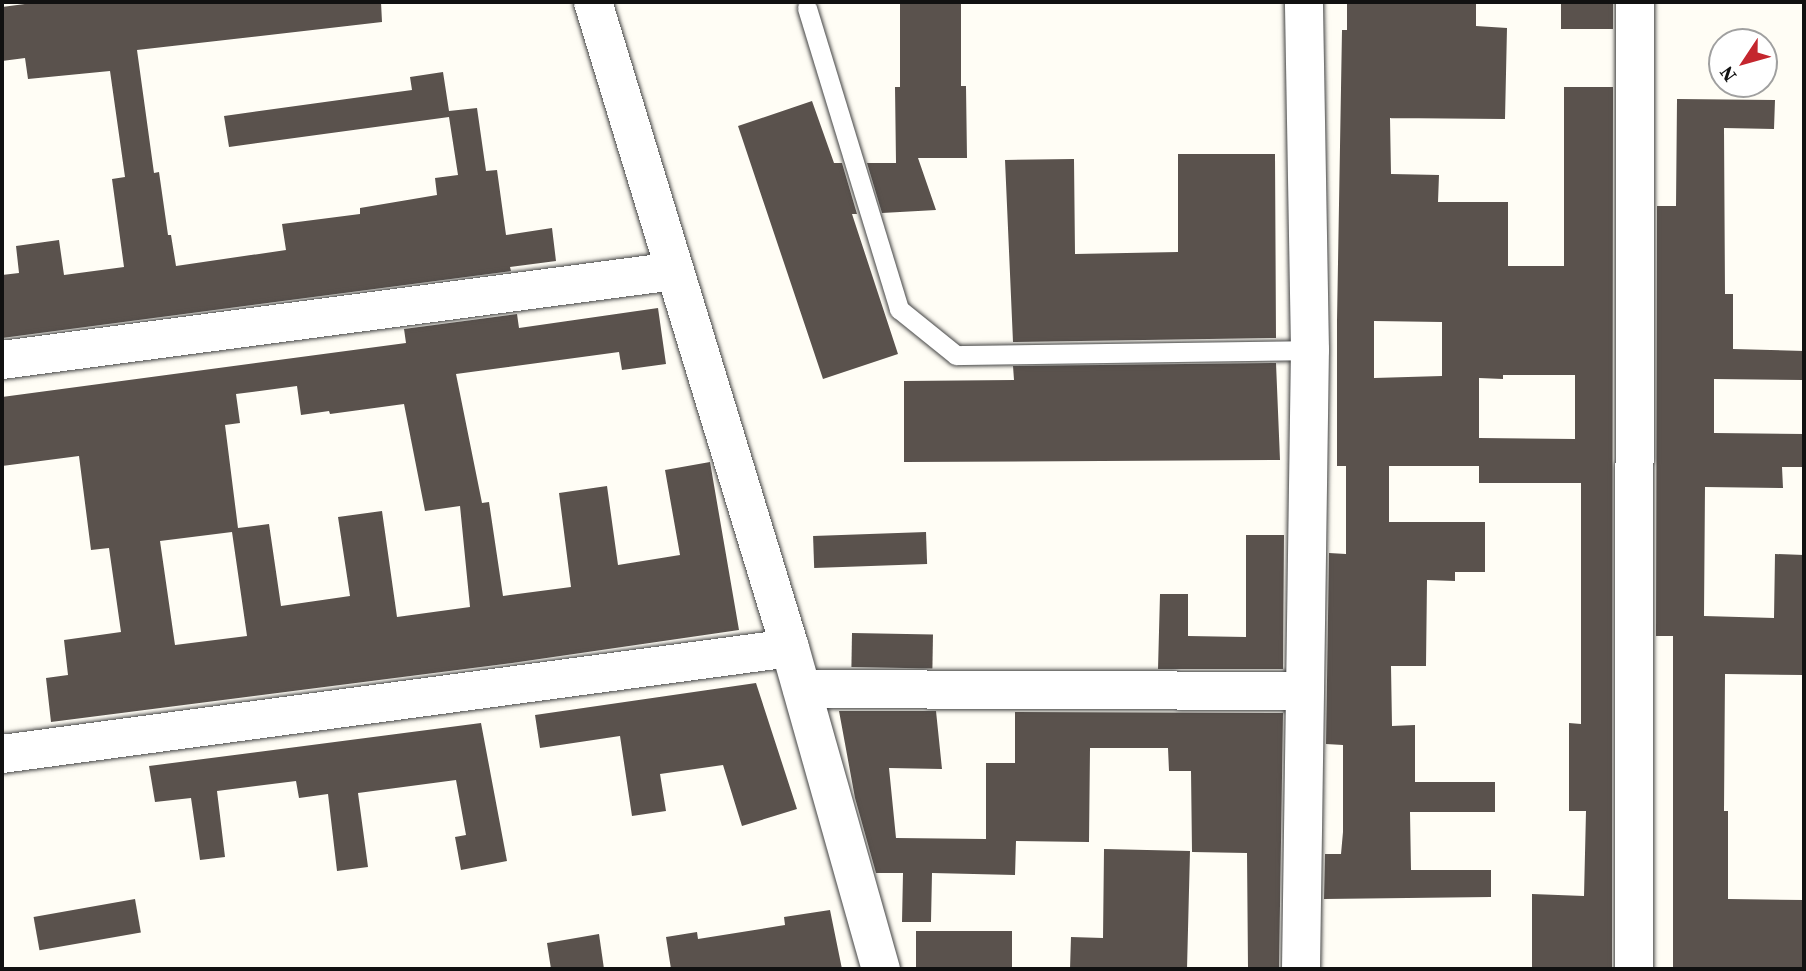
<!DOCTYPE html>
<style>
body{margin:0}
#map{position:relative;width:1806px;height:971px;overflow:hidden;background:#fffdf5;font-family:"Source Serif 4",serif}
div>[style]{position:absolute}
.building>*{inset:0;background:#5a524d;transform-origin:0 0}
.roads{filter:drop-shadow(0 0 2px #444) drop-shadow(0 0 2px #444)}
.service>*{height:19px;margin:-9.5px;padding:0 9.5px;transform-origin:9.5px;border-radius:9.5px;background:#fff}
.minor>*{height:38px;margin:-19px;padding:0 19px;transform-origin:19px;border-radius:19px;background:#fff}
span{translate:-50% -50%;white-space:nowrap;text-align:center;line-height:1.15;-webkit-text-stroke:7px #fff;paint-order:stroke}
.frame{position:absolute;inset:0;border:4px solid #111;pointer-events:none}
.north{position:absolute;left:1708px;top:28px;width:70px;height:70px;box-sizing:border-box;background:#fff;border:2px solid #a0a0a0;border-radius:50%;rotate:234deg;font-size:19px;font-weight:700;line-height:28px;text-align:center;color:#111}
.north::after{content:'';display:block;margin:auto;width:24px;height:32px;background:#c4262e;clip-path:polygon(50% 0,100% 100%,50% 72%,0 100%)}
</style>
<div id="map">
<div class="building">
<i style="clip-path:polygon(40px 2px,381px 2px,382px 22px,137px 50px,154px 173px,159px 172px,168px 235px,171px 235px,176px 266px,286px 250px,282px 224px,360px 214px,360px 208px,437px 195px,435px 178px,458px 175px,449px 117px,229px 147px,224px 116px,412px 90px,410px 77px,443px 72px,449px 111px,477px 108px,486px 171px,497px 170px,506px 235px,552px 228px,556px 261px,510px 267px,511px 271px,2px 338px,2px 275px,19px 273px,16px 246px,59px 240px,64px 275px,124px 267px,112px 179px,125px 177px,110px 71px,28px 79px,25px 58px,2px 61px,2px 7px)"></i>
<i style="clip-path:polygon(900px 2px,961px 2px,961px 86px,966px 86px,967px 158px,918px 158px,936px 210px,882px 213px,867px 163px,896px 163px,895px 87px,900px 87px)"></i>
<i style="clip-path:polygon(evenodd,1347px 2px,1476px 4px,1476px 26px,1507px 28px,1505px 119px,1390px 118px,1391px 174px,1439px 175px,1438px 202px,1508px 202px,1508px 266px,1564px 266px,1564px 87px,1613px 87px,1612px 969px,1532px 969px,1532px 894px,1584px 896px,1586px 811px,1569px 811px,1569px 723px,1581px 724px,1581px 483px,1479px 483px,1479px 466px,1389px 466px,1389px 522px,1485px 522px,1485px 572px,1455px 572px,1455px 581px,1427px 580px,1426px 666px,1391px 666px,1392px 726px,1415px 725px,1415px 782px,1495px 782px,1495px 812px,1410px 812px,1411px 870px,1491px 870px,1491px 897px,1324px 899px,1325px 854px,1341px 854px,1343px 832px,1343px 745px,1326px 744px,1329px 553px,1346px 554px,1346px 466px,1337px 466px,1337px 321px,1342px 30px,1347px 30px,1347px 2px,1374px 321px,1442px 322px,1442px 376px,1374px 378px,1374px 321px,1347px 2px,1503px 375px,1575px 375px,1575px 439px,1479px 438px,1479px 378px,1503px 379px,1503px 375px)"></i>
<i style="left:1561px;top:2px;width:52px;height:27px"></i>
<i style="clip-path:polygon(1677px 99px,1775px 100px,1774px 129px,1724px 128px,1725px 294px,1733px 294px,1733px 349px,1804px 351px,1804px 380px,1714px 379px,1714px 433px,1804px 434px,1804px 467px,1782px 467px,1783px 488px,1705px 487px,1704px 616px,1774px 618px,1775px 554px,1804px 555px,1804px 675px,1725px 674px,1724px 811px,1728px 811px,1728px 899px,1804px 900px,1804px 969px,1673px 969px,1673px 636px,1656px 636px,1657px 206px,1676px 206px)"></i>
<i style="clip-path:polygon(812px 101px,834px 163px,842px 163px,857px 214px,852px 214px,898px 354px,823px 379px,738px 126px)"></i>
<i style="clip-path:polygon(1178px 154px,1275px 154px,1276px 338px,1013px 342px,1005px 160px,1074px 159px,1075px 254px,1178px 252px)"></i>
<i style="clip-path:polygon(evenodd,658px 308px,666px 364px,622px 370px,619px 352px,456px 374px,482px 503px,489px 502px,503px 596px,571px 587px,559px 493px,607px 486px,618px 565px,680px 555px,665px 470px,710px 462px,739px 630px,512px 663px,51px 722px,46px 678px,68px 675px,64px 640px,121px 632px,109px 548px,91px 550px,79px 456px,2px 466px,2px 397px,406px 343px,404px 329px,517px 314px,519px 328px,658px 308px,297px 386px,301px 415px,329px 411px,330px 414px,404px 404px,425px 511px,460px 506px,470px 607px,397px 617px,382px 511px,338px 517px,350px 596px,281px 606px,269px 524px,238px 528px,225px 425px,240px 423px,236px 394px,297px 386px,658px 308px,232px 532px,247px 636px,175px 645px,160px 541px,232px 532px)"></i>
<i style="clip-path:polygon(1276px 363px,1280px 460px,904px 462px,904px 381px,1014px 380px,1013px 366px)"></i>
<i style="left:926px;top:532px;width:32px;height:113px;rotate:88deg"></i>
<i style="clip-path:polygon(1246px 535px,1284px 535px,1283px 669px,1158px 669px,1160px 594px,1188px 594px,1188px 636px,1246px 637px)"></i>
<i style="left:852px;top:633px;width:81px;height:34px;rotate:1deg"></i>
<i style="clip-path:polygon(756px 683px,797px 809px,742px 826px,723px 765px,660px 774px,666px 811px,632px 816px,620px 736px,540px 748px,535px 715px)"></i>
<i style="clip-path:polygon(839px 711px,936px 711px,942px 769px,889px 768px,896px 838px,986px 839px,986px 763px,1015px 763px,1015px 712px,1283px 713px,1279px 969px,1248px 969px,1247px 853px,1192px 852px,1191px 771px,1169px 771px,1168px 748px,1090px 748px,1089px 842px,1016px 841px,1015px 875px,932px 873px,931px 922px,902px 922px,903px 873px,876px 873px,855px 798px)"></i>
<i style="clip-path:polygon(481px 723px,507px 861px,461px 870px,455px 837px,466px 835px,456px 780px,358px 793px,368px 867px,337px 871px,328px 794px,299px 798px,296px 781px,217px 791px,225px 857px,200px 860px,191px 798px,155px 802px,149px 766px)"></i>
<i style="clip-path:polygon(1104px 849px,1190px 851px,1187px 969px,1070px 969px,1071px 937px,1103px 938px)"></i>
<i style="left:135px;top:899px;width:34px;height:103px;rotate:80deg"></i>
<i style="clip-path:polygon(830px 910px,842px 969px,671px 969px,666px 937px,697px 932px,698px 939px,785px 925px,784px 917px)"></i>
<i style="left:916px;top:931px;width:96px;height:38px"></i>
<i style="clip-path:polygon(599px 934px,604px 969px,551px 969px,547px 943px)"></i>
</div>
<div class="roads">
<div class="service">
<i style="left:807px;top:8px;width:315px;rotate:73deg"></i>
<i style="left:899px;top:309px;width:73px;rotate:38.9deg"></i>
<i style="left:956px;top:355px;width:354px;rotate:-0.8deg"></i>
</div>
<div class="minor">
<i style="left:593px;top:2px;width:675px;rotate:73.04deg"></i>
<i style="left:790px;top:648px;width:334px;rotate:74.2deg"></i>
<i style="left:2px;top:360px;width:678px;rotate:-7.54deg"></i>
<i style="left:802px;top:689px;width:502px;rotate:0.23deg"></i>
<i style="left:2px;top:754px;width:795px;rotate:-7.66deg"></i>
<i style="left:1301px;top:969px;width:619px;rotate:-89.17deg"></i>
<i style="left:1310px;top:350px;width:348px;rotate:-91deg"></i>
<i style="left:1634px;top:969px;width:967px;rotate:-89.94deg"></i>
</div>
</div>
<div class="frame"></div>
<div class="north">N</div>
</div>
